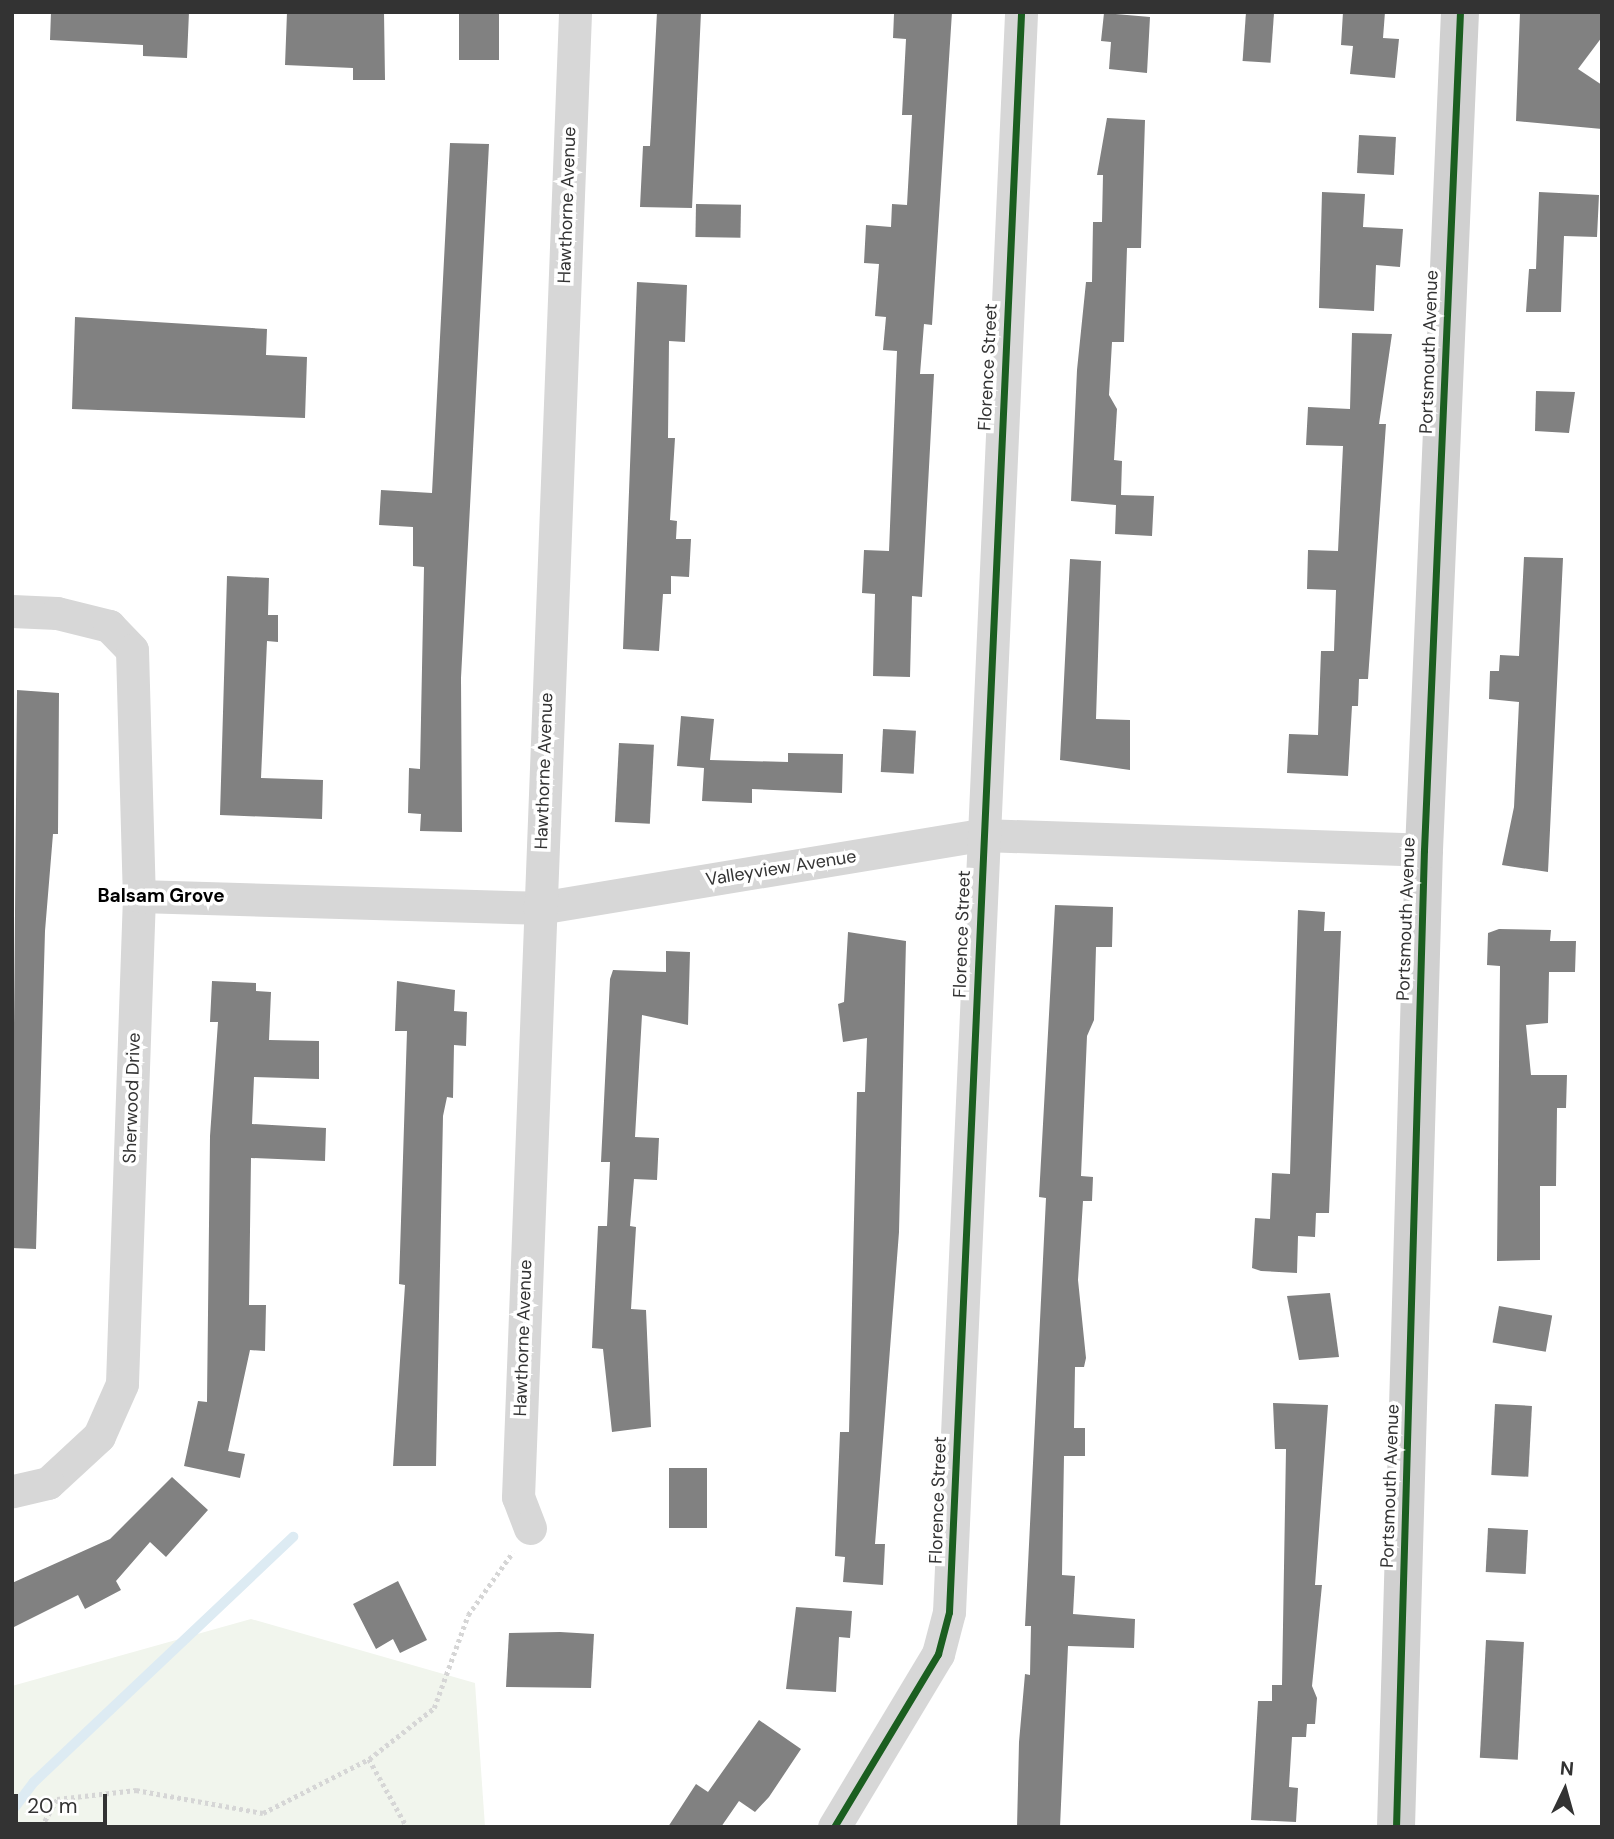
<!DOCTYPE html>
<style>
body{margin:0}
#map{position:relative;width:1614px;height:1839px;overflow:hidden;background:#fff;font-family:"DM Sans",sans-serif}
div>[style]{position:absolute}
.green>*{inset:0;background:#f1f5ed}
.stream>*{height:10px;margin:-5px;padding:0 5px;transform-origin:5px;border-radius:5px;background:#ddebf3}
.building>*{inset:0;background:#818181;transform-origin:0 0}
.path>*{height:4.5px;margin-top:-2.25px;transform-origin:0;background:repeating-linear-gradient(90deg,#d6d6d6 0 3.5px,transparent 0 7px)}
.street>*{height:33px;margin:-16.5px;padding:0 16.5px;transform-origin:16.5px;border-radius:16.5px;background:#d7d7d7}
.secondary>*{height:38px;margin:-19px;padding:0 19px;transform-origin:19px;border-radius:19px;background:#d0d0d0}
.cycleway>*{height:7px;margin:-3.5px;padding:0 3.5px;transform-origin:3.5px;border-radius:3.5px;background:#1b5e20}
span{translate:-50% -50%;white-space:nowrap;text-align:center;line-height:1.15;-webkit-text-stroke:7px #fff;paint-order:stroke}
.street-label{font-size:18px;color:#333}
.neighbourhood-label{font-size:19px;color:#000;font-weight:700}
.frame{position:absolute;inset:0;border:14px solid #333;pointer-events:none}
.north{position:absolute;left:1530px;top:1755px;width:70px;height:70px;-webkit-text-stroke:5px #fff;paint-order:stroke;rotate:5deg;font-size:19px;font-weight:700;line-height:28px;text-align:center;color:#333}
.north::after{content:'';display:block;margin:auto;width:24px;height:32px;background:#333;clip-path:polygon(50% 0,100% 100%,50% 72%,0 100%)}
.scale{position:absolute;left:14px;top:1794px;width:93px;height:32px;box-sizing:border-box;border:4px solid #333;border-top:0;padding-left:9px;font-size:21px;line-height:24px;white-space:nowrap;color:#333;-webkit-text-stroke:5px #fff;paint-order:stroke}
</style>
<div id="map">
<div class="green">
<i style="clip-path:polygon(251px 1619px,475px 1683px,485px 1827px,12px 1827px,12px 1686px)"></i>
</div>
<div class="stream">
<i style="left:12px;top:1811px;width:36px;rotate:-53deg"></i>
<i style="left:34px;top:1782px;width:357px;rotate:-43.4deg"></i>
</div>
<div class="building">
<i style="clip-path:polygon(51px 12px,189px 12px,187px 58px,143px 56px,143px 45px,50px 40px)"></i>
<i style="clip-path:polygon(287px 12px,384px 12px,385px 80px,353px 80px,353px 68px,285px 65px)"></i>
<i style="left:459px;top:12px;width:40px;height:48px"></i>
<i style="clip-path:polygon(657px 12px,701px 12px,692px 208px,640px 207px,643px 146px,650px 146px)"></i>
<i style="clip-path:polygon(952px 12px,932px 325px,924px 324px,920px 374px,934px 374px,922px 597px,912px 596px,910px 677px,873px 676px,875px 594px,862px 593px,864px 550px,889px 551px,897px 351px,883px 350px,886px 317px,875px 316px,879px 264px,864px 263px,866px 225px,891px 227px,892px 204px,907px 205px,912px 115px,902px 115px,906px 39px,893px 38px,894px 14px)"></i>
<i style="left:1246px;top:12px;width:28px;height:49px;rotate:4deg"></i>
<i style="clip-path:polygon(1343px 12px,1385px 12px,1383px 38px,1399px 39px,1395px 78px,1350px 74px,1353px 46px,1341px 45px)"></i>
<i style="clip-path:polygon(1520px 12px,1602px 12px,1602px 37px,1578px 69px,1602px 85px,1602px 129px,1516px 121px)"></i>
<i style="clip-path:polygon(1104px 13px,1150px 17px,1147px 73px,1109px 69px,1111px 42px,1101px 41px)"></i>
<i style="clip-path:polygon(1107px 118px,1145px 120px,1141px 248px,1127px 248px,1124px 342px,1112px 342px,1109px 395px,1117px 409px,1114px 460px,1122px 461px,1121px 495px,1154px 496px,1152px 536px,1115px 534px,1116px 505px,1071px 501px,1077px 370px,1086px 282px,1092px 282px,1093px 222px,1102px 222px,1103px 175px,1097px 175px)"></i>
<i style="left:1359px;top:135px;width:37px;height:38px;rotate:3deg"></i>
<i style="clip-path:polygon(450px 143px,489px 144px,461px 678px,462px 832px,420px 831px,421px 814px,408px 813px,409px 768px,420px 769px,424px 567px,413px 566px,413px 527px,379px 525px,381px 490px,432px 493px)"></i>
<i style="clip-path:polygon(1322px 192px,1365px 194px,1363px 227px,1403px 229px,1400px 267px,1376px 265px,1374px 311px,1319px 308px)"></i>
<i style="clip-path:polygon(1539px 192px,1599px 195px,1597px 237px,1564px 236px,1561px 312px,1526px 312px,1529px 269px,1536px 269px)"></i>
<i style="left:696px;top:204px;width:45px;height:33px;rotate:1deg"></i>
<i style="clip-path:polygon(637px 282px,687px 285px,685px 342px,669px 341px,668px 438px,675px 438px,670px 520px,677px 521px,676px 539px,691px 539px,689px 577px,671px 576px,671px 594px,663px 594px,659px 651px,623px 649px)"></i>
<i style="clip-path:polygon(75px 317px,267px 329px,266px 355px,307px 357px,305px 418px,72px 409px)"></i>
<i style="clip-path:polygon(1352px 333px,1392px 334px,1379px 424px,1386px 424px,1368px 679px,1359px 679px,1358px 706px,1352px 706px,1348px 776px,1287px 773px,1289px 734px,1318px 735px,1321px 651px,1334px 651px,1336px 590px,1307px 589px,1308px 550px,1338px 551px,1343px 446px,1306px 445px,1308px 407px,1350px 409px)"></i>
<i style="clip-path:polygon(1536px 391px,1575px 392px,1569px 433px,1535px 431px)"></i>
<i style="clip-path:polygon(1524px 557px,1563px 558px,1548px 872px,1502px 865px,1514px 807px,1519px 702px,1489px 699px,1490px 671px,1499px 671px,1500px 655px,1519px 656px)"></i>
<i style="clip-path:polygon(1070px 559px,1101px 561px,1096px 719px,1130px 720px,1130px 770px,1060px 760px)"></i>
<i style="clip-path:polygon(227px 576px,269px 578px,268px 615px,278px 615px,278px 642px,267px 641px,261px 778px,323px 780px,322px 819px,220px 815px)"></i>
<i style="clip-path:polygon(17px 690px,59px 693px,58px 834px,53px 834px,45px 931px,36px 1249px,12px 1248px)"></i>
<i style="clip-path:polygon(681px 716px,714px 719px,710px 760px,788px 762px,788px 753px,843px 754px,842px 793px,752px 789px,752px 803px,702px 801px,704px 768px,677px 766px)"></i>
<i style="left:883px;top:729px;width:33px;height:43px;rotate:3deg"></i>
<i style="left:619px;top:743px;width:35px;height:79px;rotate:3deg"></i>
<i style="clip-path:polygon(1055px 905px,1113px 907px,1112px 947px,1096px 947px,1094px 1020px,1087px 1036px,1081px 1176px,1093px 1177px,1092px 1201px,1083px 1201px,1078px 1280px,1086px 1358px,1084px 1367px,1075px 1367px,1074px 1428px,1085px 1428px,1085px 1456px,1064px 1456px,1062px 1575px,1075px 1576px,1073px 1614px,1135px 1619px,1134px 1648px,1068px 1646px,1060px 1827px,1017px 1827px,1019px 1742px,1025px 1674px,1030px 1675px,1031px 1626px,1025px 1626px,1046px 1198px,1039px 1197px)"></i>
<i style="clip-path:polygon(1298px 910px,1325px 912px,1324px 931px,1341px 931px,1329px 1213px,1316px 1213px,1315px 1237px,1298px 1236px,1297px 1273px,1261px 1271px,1252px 1268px,1255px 1218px,1270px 1219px,1272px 1173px,1290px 1174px)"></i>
<i style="clip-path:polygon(1499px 929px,1551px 930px,1550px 941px,1576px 941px,1575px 972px,1549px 972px,1548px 1023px,1526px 1025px,1531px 1075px,1567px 1075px,1566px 1108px,1557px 1108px,1556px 1186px,1540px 1186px,1540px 1260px,1497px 1261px,1500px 966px,1487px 965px,1488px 933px)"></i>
<i style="clip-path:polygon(848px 932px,906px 941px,899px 1232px,875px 1544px,885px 1544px,883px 1585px,843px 1582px,845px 1557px,835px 1556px,840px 1432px,849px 1432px,857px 1092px,865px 1092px,867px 1038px,843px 1042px,838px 1004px,844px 1002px)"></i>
<i style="clip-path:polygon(666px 951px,690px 952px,688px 1025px,642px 1015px,635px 1137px,659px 1138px,657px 1180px,634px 1179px,630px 1226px,636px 1227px,631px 1309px,646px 1310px,651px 1427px,612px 1432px,603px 1349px,592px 1348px,598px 1226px,607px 1226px,610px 1162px,601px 1162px,610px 979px,613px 970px,666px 972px)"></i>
<i style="clip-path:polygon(212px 981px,256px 983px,256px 991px,271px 992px,269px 1040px,319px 1041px,319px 1079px,254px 1077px,252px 1124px,326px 1128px,325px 1161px,251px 1158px,249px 1305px,266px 1305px,265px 1351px,250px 1350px,228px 1451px,245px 1454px,240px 1478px,184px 1466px,198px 1401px,207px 1402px,210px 1136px,218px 1022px,210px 1022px)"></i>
<i style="clip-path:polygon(397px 981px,455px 990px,454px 1011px,467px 1012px,466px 1046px,454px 1045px,453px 1098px,447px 1097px,443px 1116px,436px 1466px,393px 1466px,405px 1285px,399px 1284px,407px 1031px,395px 1031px)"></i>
<i style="clip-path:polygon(1330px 1293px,1339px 1357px,1299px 1360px,1287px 1296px)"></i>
<i style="left:1499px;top:1306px;width:54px;height:37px;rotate:10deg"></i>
<i style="clip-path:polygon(1273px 1403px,1328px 1405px,1315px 1585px,1322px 1585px,1312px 1686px,1317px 1698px,1315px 1724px,1307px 1724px,1306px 1737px,1292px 1737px,1289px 1787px,1298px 1788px,1296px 1822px,1251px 1820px,1258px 1701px,1272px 1701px,1272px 1685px,1282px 1685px,1286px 1449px,1275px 1449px)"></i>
<i style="left:1495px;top:1404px;width:37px;height:71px;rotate:3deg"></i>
<i style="left:669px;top:1468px;width:38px;height:60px"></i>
<i style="clip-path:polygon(172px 1477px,208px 1510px,166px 1557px,150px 1542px,116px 1581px,121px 1590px,85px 1609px,78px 1595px,12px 1628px,12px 1583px,110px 1539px)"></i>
<i style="left:1488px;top:1528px;width:40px;height:44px;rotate:3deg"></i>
<i style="clip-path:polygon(398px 1581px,427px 1640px,400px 1653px,393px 1639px,376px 1649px,353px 1604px)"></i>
<i style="clip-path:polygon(796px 1607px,852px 1611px,850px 1638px,839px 1637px,836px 1692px,786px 1689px)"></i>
<i style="clip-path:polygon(560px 1632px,594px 1634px,591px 1688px,506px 1687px,509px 1633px)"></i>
<i style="left:1486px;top:1640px;width:38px;height:118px;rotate:3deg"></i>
<i style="clip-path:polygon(759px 1720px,801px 1749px,769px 1797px,755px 1812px,739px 1801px,721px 1827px,668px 1827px,696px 1784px,708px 1792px)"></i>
</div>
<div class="path">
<i style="left:369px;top:1759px;width:83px;rotate:-38.1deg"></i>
<i style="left:434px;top:1708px;width:99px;rotate:-69.9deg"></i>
<i style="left:468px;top:1615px;width:77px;rotate:-54.5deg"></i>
<i style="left:41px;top:1827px;width:32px;rotate:-60deg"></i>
<i style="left:57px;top:1799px;width:80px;rotate:-6.5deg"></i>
<i style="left:136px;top:1790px;width:129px;rotate:10.3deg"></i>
<i style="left:263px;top:1813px;width:119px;rotate:-27deg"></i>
<i style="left:369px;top:1759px;width:78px;rotate:60.8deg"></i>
</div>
<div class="street">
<i style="left:12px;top:611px;width:45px;rotate:2.5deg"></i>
<i style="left:57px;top:613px;width:54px;rotate:14deg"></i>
<i style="left:109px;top:626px;width:33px;rotate:46deg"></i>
<i style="left:132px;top:650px;width:246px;rotate:88.4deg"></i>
<i style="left:139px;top:896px;width:488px;rotate:92deg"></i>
<i style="left:122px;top:1384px;width:57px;rotate:113.9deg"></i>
<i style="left:99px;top:1436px;width:69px;rotate:137.3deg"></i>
<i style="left:48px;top:1483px;width:37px;rotate:167deg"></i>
<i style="left:139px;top:896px;width:400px;rotate:1.7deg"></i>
<i style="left:539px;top:908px;width:449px;rotate:-9.4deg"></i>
<i style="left:982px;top:835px;width:442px;rotate:1.9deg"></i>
<i style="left:530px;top:1528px;width:33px;rotate:-111deg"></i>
<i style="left:518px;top:1497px;width:1486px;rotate:-87.8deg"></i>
<i style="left:834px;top:1827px;width:202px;rotate:-59deg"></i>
<i style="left:938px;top:1654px;width:43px;rotate:-75.3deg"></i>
<i style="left:949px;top:1612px;width:1602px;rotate:-87.42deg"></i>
</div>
<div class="secondary">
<i style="left:1396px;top:1827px;width:977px;rotate:-88.36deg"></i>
<i style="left:1424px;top:850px;width:839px;rotate:-87.54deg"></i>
</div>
<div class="cycleway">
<i style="left:834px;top:1827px;width:202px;rotate:-59deg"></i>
<i style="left:938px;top:1654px;width:43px;rotate:-75.3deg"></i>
<i style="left:949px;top:1612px;width:1602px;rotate:-87.42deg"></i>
<i style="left:1396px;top:1827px;width:977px;rotate:-88.36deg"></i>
<i style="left:1424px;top:850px;width:839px;rotate:-87.54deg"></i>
</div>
<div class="street-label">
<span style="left:567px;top:205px;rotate:-88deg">Hawthorne Avenue</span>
<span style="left:1429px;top:352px;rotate:-88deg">Portsmouth Avenue</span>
<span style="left:988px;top:367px;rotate:-87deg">Florence Street</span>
<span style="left:544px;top:771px;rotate:-88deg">Hawthorne Avenue</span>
<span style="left:781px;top:868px;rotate:-9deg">Valleyview Avenue</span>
<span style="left:1406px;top:919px;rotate:-88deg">Portsmouth Avenue</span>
<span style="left:962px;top:934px;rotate:-88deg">Florence Street</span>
<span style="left:132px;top:1098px;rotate:-88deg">Sherwood Drive</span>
<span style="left:523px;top:1338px;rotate:-88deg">Hawthorne Avenue</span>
<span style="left:1390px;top:1486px;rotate:-88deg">Portsmouth Avenue</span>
<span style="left:938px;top:1500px;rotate:-88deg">Florence Street</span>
</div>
<div class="neighbourhood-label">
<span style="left:161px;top:896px">Balsam Grove</span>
</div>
<div class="frame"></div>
<div class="north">N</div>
<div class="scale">20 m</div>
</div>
